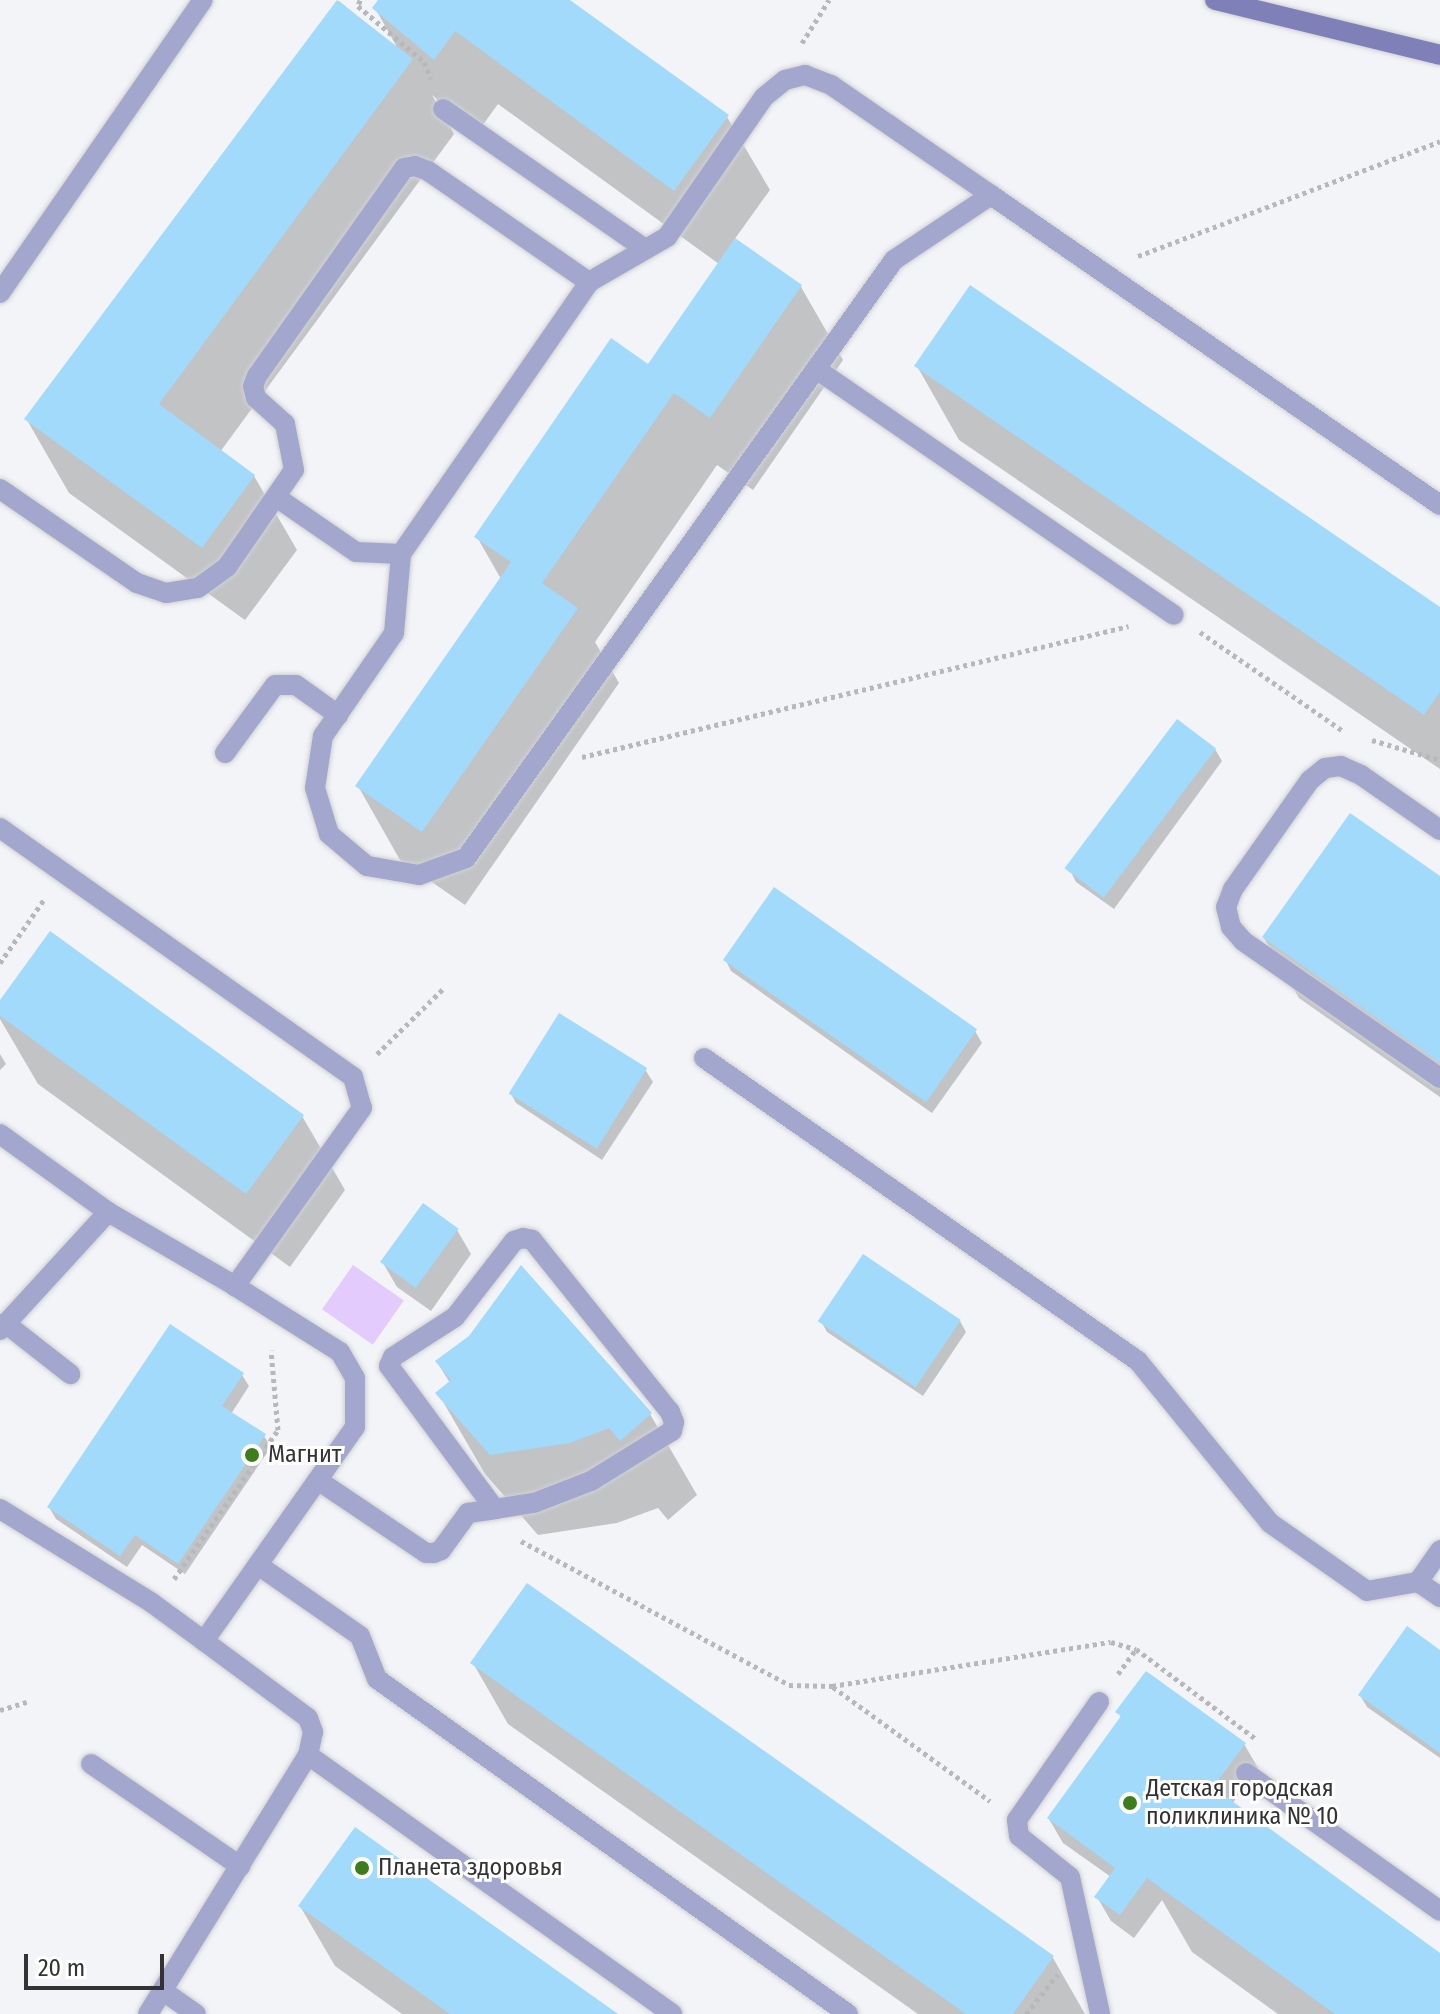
<!DOCTYPE html>
<meta charset="utf-8">
<style>
body{margin:0}
#map{position:relative;width:1440px;height:2014px;overflow:hidden;background:#f2f4f7;font-family:"Fira Sans Condensed",sans-serif}
div>[style]{position:absolute}
.green>*{inset:0;background:#e4cbfe;transform-origin:0 0}
.shadow>*{inset:0;background:#0003}
.building>*{inset:0;background:#a1dafb;transform-origin:0 0}
.path>*{height:5px;margin-top:-2.5px;transform-origin:0;background:repeating-linear-gradient(90deg,#b7b8ba 0 4px,transparent 0 8px)}
.roads{filter:drop-shadow(0 0 2px #d0d1d4) drop-shadow(0 0 2px #d0d1d4)}
.lane>*{height:20px;margin:-10px;padding:0 10px;transform-origin:10px;border-radius:10px;background:#a4a7cd}
.street>*{height:20px;margin:-10px;padding:0 10px;transform-origin:10px;border-radius:10px;background:#a4a7cd}
.secondary>*{height:20px;margin:-10px;padding:0 10px;transform-origin:10px;border-radius:10px;background:#7f80b8}
.dots>*{width:22px;height:22px;translate:-50% -50%;box-sizing:border-box;border:4px solid #fff;border-radius:50%}
span{translate:-50% -50%;white-space:nowrap;text-align:center;line-height:1.15;-webkit-text-stroke:6px #fff;paint-order:stroke}
.poi-label{font-size:24px;color:#333334}
.left{translate:0 -50%;text-align:left}
.scale{position:absolute;left:24px;top:1954px;width:140px;height:36px;box-sizing:border-box;border:4px solid #333334;border-top:0;padding-left:10px;font-size:24px;line-height:28px;white-space:nowrap;color:#333334;-webkit-text-stroke:6px #fff;paint-order:stroke}
</style>
<div id="map">
<div class="green">
<i style="left:353px;top:1265px;width:62px;height:54px;rotate:35deg"></i>
</div>
<div class="shadow">
<i style="clip-path:polygon(381px 0,566px 0,727px 117px,770px 190px,734px 240px,801px 287px,843px 360px,753px 490px,717px 465px,595px 642px,619px 683px,465px 905px,400px 860px,358px 786px,501px 579px,477px 537px,649px 367px,719px 264px,498px 104px,477px 133px,432px 95px,454px 134px,220px 452px,254px 476px,297px 550px,245px 620px,69px 493px,27px 420px,339px 1px,398px 49px,375px 8px)"></i>
<i style="clip-path:polygon(917px 366px,1440px 610px,1440px 769px,959px 440px)"></i>
<i style="clip-path:polygon(1215px 749px,1222px 761px,1114px 909px,1076px 882px,1070px 870px)"></i>
<i style="clip-path:polygon(1440px 879px,1440px 1097px,1299px 998px,1264px 938px)"></i>
<i style="clip-path:polygon(725px 959px,975px 1031px,982px 1043px,932px 1113px,731px 971px)"></i>
<i style="clip-path:polygon(0 1004px,302px 1116px,345px 1190px,290px 1267px,38px 1084px,0 1019px)"></i>
<i style="clip-path:polygon(560px 1015px,646px 1071px,653px 1082px,602px 1160px,516px 1103px,510px 1092px)"></i>
<i style="clip-path:polygon(0 1054px,6px 1064px,0 1070px)"></i>
<i style="clip-path:polygon(457px 1230px,471px 1254px,431px 1311px,397px 1287px,383px 1263px)"></i>
<i style="clip-path:polygon(821px 1321px,960px 1321px,966px 1332px,923px 1396px,827px 1332px)"></i>
<i style="clip-path:polygon(437px 1362px,650px 1414px,697px 1495px,668px 1520px,658px 1508px,617px 1523px,538px 1535px,485px 1474px,438px 1393px,450px 1383px)"></i>
<i style="clip-path:polygon(242px 1375px,249px 1386px,231px 1414px,264px 1436px,271px 1447px,185px 1574px,142px 1545px,127px 1567px,56px 1519px,49px 1507px)"></i>
<i style="clip-path:polygon(527px 1586px,1053px 1958px,1085px 2014px,918px 2014px,508px 1724px,473px 1663px)"></i>
<i style="clip-path:polygon(1440px 1652px,1440px 1758px,1367px 1707px,1360px 1695px)"></i>
<i style="clip-path:polygon(1118px 1712px,1244px 1744px,1258px 1768px,1232px 1804px,1440px 1955px,1440px 2014px,1278px 2014px,1192px 1952px,1162px 1900px,1134px 1938px,1111px 1921px,1097px 1897px,1111px 1877px,1063px 1843px,1049px 1819px,1122px 1719px)"></i>
<i style="clip-path:polygon(300px 1906px,615px 2014px,402px 2014px,335px 1966px)"></i>
</div>
<div class="building">
<i style="clip-path:polygon(337px 0,413px 59px,159px 404px,255px 475px,202px 548px,24px 419px)"></i>
<i style="clip-path:polygon(378px 0,570px 0,729px 115px,674px 191px,455px 31px,434px 60px,372px 8px)"></i>
<i style="clip-path:polygon(735px 238px,802px 285px,710px 418px,674px 393px,542px 583px,578px 608px,422px 832px,355px 786px,511px 562px,474px 537px,611px 338px,648px 364px)"></i>
<i style="clip-path:polygon(970px 285px,1440px 607px,1440px 692px,1424px 715px,914px 366px)"></i>
<i style="left:1177px;top:719px;width:49px;height:187px;rotate:37deg"></i>
<i style="clip-path:polygon(1350px 813px,1440px 876px,1440px 1063px,1262px 937px)"></i>
<i style="left:774px;top:887px;width:248px;height:89px;rotate:35deg"></i>
<i style="clip-path:polygon(50px 931px,304px 1115px,246px 1194px,0 1016px,0 1000px)"></i>
<i style="left:559px;top:1013px;width:104px;height:95px;rotate:32deg"></i>
<i style="left:423px;top:1203px;width:44px;height:73px;rotate:36deg"></i>
<i style="left:863px;top:1254px;width:118px;height:81px;rotate:34deg"></i>
<i style="clip-path:polygon(521px 1265px,652px 1413px,620px 1441px,609px 1428px,570px 1443px,490px 1455px,435px 1393px,451px 1380px,435px 1361px,469px 1336px)"></i>
<i style="clip-path:polygon(170px 1324px,244px 1373px,222px 1406px,266px 1434px,178px 1564px,135px 1535px,120px 1556px,47px 1507px)"></i>
<i style="clip-path:polygon(527px 1583px,1054px 1956px,1013px 2014px,966px 2014px,470px 1663px)"></i>
<i style="clip-path:polygon(1407px 1626px,1440px 1650px,1440px 1753px,1358px 1695px)"></i>
<i style="clip-path:polygon(1146px 1671px,1246px 1743px,1213px 1787px,1440px 1953px,1440px 2014px,1335px 2014px,1147px 1878px,1120px 1915px,1094px 1897px,1115px 1868px,1047px 1818px,1121px 1716px,1115px 1712px)"></i>
<i style="clip-path:polygon(355px 1827px,421px 1874px,618px 2014px,450px 2014px,298px 1906px)"></i>
</div>
<div class="path">
<i style="left:360px;top:0;width:6px;rotate:108deg"></i>
<i style="left:358px;top:6px;width:87px;rotate:40.3deg"></i>
<i style="left:424px;top:62px;width:18px;rotate:68deg"></i>
<i style="left:802px;top:43px;width:51px;rotate:-57.9deg"></i>
<i style="left:1138px;top:256px;width:323px;rotate:-20.8deg"></i>
<i style="left:1200px;top:632px;width:174px;rotate:34.7deg"></i>
<i style="left:1372px;top:740px;width:71px;rotate:16.4deg"></i>
<i style="left:582px;top:757px;width:562px;rotate:-13.47deg"></i>
<i style="left:0;top:963px;width:79px;rotate:-55.3deg"></i>
<i style="left:377px;top:1054px;width:93px;rotate:-44.6deg"></i>
<i style="left:521px;top:1541px;width:304px;rotate:28.2deg"></i>
<i style="left:789px;top:1685px;width:43px;rotate:1.3deg"></i>
<i style="left:832px;top:1686px;width:282px;rotate:-9deg"></i>
<i style="left:1111px;top:1642px;width:26px;rotate:16deg"></i>
<i style="left:174px;top:1579px;width:182px;rotate:-55.1deg"></i>
<i style="left:278px;top:1430px;width:80px;rotate:-95deg"></i>
<i style="left:1118px;top:1674px;width:31px;rotate:-54deg"></i>
<i style="left:1136px;top:1649px;width:150px;rotate:36.9deg"></i>
<i style="left:833px;top:1687px;width:194px;rotate:36deg"></i>
<i style="left:0;top:1710px;width:28px;rotate:-17deg"></i>
<i style="left:1026px;top:2014px;width:51px;rotate:-51.3deg"></i>
</div>
<div class="roads">
<div class="lane">
<i style="left:443px;top:109px;width:246px;rotate:34.7deg"></i>
<i style="left:991px;top:195px;width:117px;rotate:146.2deg"></i>
<i style="left:894px;top:260px;width:735px;rotate:125.59deg"></i>
<i style="left:466px;top:858px;width:50px;rotate:160.1deg"></i>
<i style="left:419px;top:875px;width:53px;rotate:-170.2deg"></i>
<i style="left:367px;top:866px;width:50px;rotate:-139.9deg"></i>
<i style="left:329px;top:834px;width:48px;rotate:-106.9deg"></i>
<i style="left:315px;top:788px;width:53px;rotate:-81.3deg"></i>
<i style="left:323px;top:736px;width:125px;rotate:-55.4deg"></i>
<i style="left:394px;top:633px;width:79px;rotate:-84.9deg"></i>
<i style="left:401px;top:554px;width:331px;rotate:-55.3deg"></i>
<i style="left:589px;top:282px;width:90px;rotate:-30deg"></i>
<i style="left:667px;top:237px;width:170px;rotate:-55.3deg"></i>
<i style="left:764px;top:97px;width:27px;rotate:-39deg"></i>
<i style="left:785px;top:80px;width:21px;rotate:-14deg"></i>
<i style="left:805px;top:75px;width:28px;rotate:21deg"></i>
<i style="left:831px;top:85px;width:194px;rotate:34.5deg"></i>
<i style="left:991px;top:195px;width:546px;rotate:34.62deg"></i>
<i style="left:0;top:293px;width:356px;rotate:-55.3deg"></i>
<i style="left:816px;top:369px;width:434px;rotate:34.5deg"></i>
<i style="left:0;top:489px;width:166px;rotate:34.5deg"></i>
<i style="left:137px;top:583px;width:31px;rotate:19deg"></i>
<i style="left:166px;top:593px;width:32px;rotate:-9deg"></i>
<i style="left:198px;top:588px;width:36px;rotate:-36deg"></i>
<i style="left:227px;top:567px;width:118px;rotate:-55.4deg"></i>
<i style="left:294px;top:470px;width:47px;rotate:-101.1deg"></i>
<i style="left:285px;top:424px;width:39px;rotate:-138deg"></i>
<i style="left:256px;top:398px;width:12px;rotate:-104deg"></i>
<i style="left:253px;top:386px;width:11px;rotate:-68deg"></i>
<i style="left:257px;top:376px;width:255px;rotate:-54.7deg"></i>
<i style="left:404px;top:168px;width:11px;rotate:-10deg"></i>
<i style="left:415px;top:166px;width:14px;rotate:21deg"></i>
<i style="left:428px;top:171px;width:196px;rotate:34.6deg"></i>
<i style="left:276px;top:497px;width:97px;rotate:34.5deg"></i>
<i style="left:356px;top:552px;width:45px;rotate:2.5deg"></i>
<i style="left:225px;top:753px;width:84px;rotate:-53.7deg"></i>
<i style="left:275px;top:685px;width:21px"></i>
<i style="left:296px;top:685px;width:52px;rotate:35.5deg"></i>
<i style="left:0;top:828px;width:432px;rotate:35.2deg"></i>
<i style="left:353px;top:1077px;width:32px;rotate:74deg"></i>
<i style="left:362px;top:1108px;width:219px;rotate:125.5deg"></i>
<i style="left:235px;top:1286px;width:124px;rotate:32.2deg"></i>
<i style="left:340px;top:1352px;width:30px;rotate:60deg"></i>
<i style="left:355px;top:1378px;width:49px;rotate:90deg"></i>
<i style="left:355px;top:1427px;width:262px;rotate:125.2deg"></i>
<i style="left:204px;top:1641px;width:129px;rotate:36.5deg"></i>
<i style="left:308px;top:1718px;width:15px;rotate:70deg"></i>
<i style="left:313px;top:1732px;width:24px;rotate:102deg"></i>
<i style="left:308px;top:1755px;width:447px;rotate:35.4deg"></i>
<i style="left:1440px;top:830px;width:96px;rotate:-145.2deg"></i>
<i style="left:1361px;top:775px;width:22px;rotate:-156deg"></i>
<i style="left:1341px;top:766px;width:16px;rotate:173deg"></i>
<i style="left:1325px;top:768px;width:19px;rotate:141deg"></i>
<i style="left:1310px;top:780px;width:133px;rotate:125.2deg"></i>
<i style="left:1233px;top:889px;width:19px;rotate:111deg"></i>
<i style="left:1226px;top:907px;width:21px;rotate:76deg"></i>
<i style="left:1231px;top:927px;width:18px;rotate:49deg"></i>
<i style="left:1243px;top:941px;width:240px;rotate:34.8deg"></i>
<i style="left:704px;top:1058px;width:529px;rotate:34.92deg"></i>
<i style="left:1138px;top:1361px;width:209px;rotate:50.8deg"></i>
<i style="left:1270px;top:1523px;width:118px;rotate:35deg"></i>
<i style="left:1367px;top:1591px;width:52px;rotate:-10deg"></i>
<i style="left:1418px;top:1582px;width:27px;rotate:34deg"></i>
<i style="left:0;top:1134px;width:133px;rotate:35.8deg"></i>
<i style="left:108px;top:1212px;width:147px;rotate:30.2deg"></i>
<i style="left:5px;top:1323px;width:83px;rotate:38.1deg"></i>
<i style="left:0;top:1330px;width:160px;rotate:-47.5deg"></i>
<i style="left:319px;top:1481px;width:129px;rotate:33.9deg"></i>
<i style="left:426px;top:1553px;width:8px"></i>
<i style="left:434px;top:1553px;width:8px;rotate:-23deg"></i>
<i style="left:441px;top:1550px;width:46px;rotate:-53.9deg"></i>
<i style="left:468px;top:1513px;width:27px;rotate:-8deg"></i>
<i style="left:495px;top:1509px;width:39px;rotate:-9deg"></i>
<i style="left:534px;top:1503px;width:61px;rotate:-21.1deg"></i>
<i style="left:591px;top:1481px;width:95px;rotate:-31.7deg"></i>
<i style="left:672px;top:1431px;width:9px;rotate:-77deg"></i>
<i style="left:674px;top:1422px;width:11px;rotate:-112deg"></i>
<i style="left:670px;top:1412px;width:221px;rotate:-128.7deg"></i>
<i style="left:532px;top:1240px;width:9px;rotate:-167deg"></i>
<i style="left:523px;top:1238px;width:9px;rotate:162deg"></i>
<i style="left:514px;top:1241px;width:96px;rotate:127.8deg"></i>
<i style="left:455px;top:1317px;width:74px;rotate:147.2deg"></i>
<i style="left:393px;top:1357px;width:10px;rotate:114deg"></i>
<i style="left:389px;top:1366px;width:178px;rotate:53.5deg"></i>
<i style="left:0;top:1509px;width:179px;rotate:31.7deg"></i>
<i style="left:152px;top:1603px;width:64px;rotate:36.2deg"></i>
<i style="left:258px;top:1565px;width:124px;rotate:34.8deg"></i>
<i style="left:360px;top:1636px;width:46px;rotate:68.4deg"></i>
<i style="left:377px;top:1679px;width:578px;rotate:35.42deg"></i>
<i style="left:1418px;top:1582px;width:39px;rotate:-55deg"></i>
<i style="left:1099px;top:1702px;width:144px;rotate:124.8deg"></i>
<i style="left:1017px;top:1820px;width:16px;rotate:83deg"></i>
<i style="left:1019px;top:1836px;width:65px;rotate:38.8deg"></i>
<i style="left:1070px;top:1877px;width:140px;rotate:77.6deg"></i>
<i style="left:91px;top:1764px;width:181px;rotate:34.4deg"></i>
<i style="left:1246px;top:1773px;width:238px;rotate:35.4deg"></i>
<i style="left:163px;top:1991px;width:40px;rotate:34.9deg"></i>
</div>
<div class="street">
<i style="left:148px;top:2014px;width:304px;rotate:-58.3deg"></i>
</div>
<div class="secondary">
<i style="left:1215px;top:0;width:232px;rotate:13.7deg"></i>
</div>
</div>
<div class="dots">
<i style="left:252px;top:1455px;background:#3e7d1c"></i>
<i style="left:1130px;top:1803px;background:#3e7d1c"></i>
<i style="left:362px;top:1868px;background:#3e7d1c"></i>
</div>
<div class="poi-label">
<span class="left" style="left:268px;top:1455px">Магнит</span>
<span class="left" style="left:1146px;top:1803px">Детская городская<br>поликлиника № 10</span>
<span class="left" style="left:378px;top:1868px">Планета здоровья</span>
</div>
<div class="scale">20 m</div>
</div>
